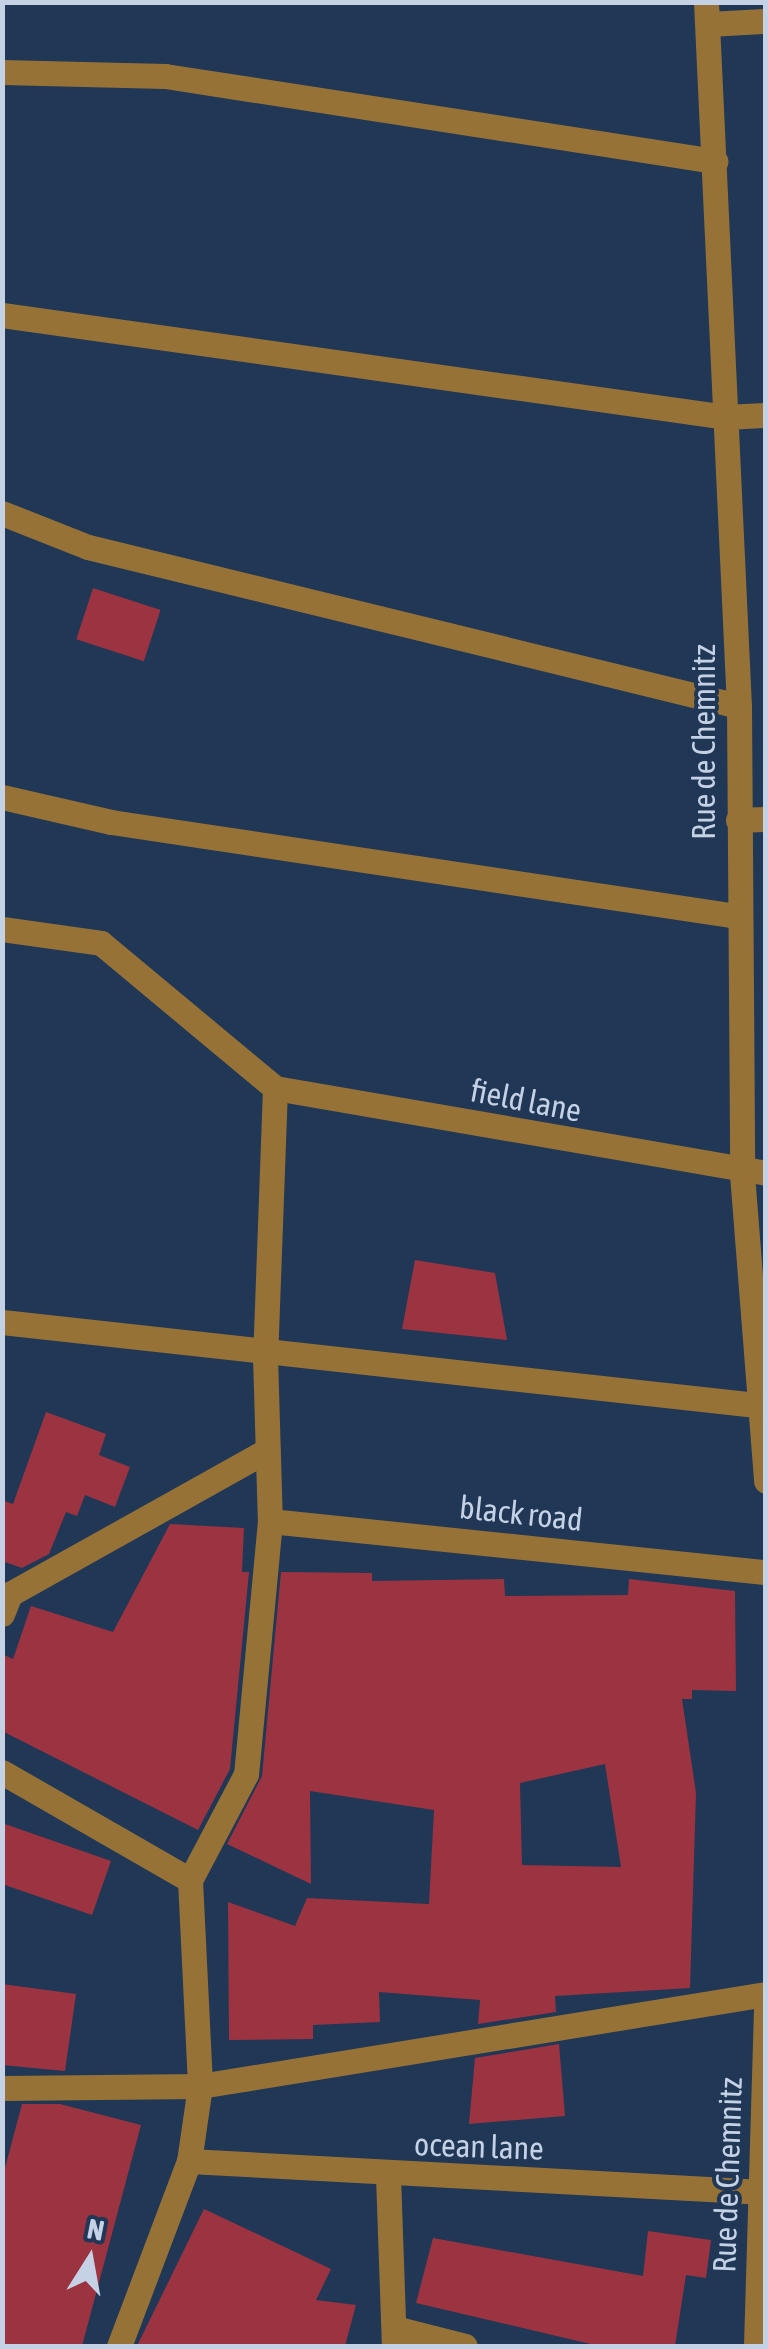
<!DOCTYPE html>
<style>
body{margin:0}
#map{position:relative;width:768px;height:2349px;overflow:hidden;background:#213756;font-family:"Asap Condensed",sans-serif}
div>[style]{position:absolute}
.building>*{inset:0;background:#9c3340;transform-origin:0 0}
.minor>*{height:25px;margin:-12.5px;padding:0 12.5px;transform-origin:12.5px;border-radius:12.5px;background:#977237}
span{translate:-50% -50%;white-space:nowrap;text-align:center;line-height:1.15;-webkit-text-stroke:8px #213756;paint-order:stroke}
.street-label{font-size:32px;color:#c5d2e6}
.frame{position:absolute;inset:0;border:5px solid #c5d2e6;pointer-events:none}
.north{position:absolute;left:40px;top:2209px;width:100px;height:100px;-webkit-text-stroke:8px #213756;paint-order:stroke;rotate:11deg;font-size:28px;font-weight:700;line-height:40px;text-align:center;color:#c5d2e6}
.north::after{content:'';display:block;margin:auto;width:35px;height:45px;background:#c5d2e6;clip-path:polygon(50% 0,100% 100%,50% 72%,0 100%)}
</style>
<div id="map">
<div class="building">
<i style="left:93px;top:588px;width:71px;height:54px;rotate:18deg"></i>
<i style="clip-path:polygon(415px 1260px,495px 1273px,507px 1340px,402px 1329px)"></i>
<i style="clip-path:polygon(46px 1412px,106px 1434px,99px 1455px,130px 1467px,115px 1507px,85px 1495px,77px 1516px,66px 1512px,49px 1554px,22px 1568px,2px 1561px,2px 1500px,13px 1504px)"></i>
<i style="clip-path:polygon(170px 1524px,244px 1528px,242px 1572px,249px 1572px,230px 1769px,198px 1830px,2px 1731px,2px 1654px,13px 1659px,31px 1606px,113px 1632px)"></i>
<i style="clip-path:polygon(evenodd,281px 1572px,372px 1573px,372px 1581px,504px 1579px,505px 1596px,628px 1595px,629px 1579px,735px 1591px,736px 1691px,692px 1690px,692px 1699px,682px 1699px,696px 1793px,690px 1988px,555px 1996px,556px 2012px,478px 2024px,480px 2000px,379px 1992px,380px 2022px,313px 2025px,313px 2039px,229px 2040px,228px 1902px,295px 1926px,307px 1898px,429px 1904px,434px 1810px,310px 1791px,311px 1884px,227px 1844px,262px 1776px,281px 1572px,605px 1764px,621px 1867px,522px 1865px,520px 1783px,605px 1764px)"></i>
<i style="clip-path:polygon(2px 1823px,111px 1861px,92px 1915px,2px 1884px)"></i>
<i style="clip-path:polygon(2px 1984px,76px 1994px,65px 2071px,2px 2065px)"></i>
<i style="clip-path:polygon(559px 2044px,565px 2116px,469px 2124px,475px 2058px)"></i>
<i style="clip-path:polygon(22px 2104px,60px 2104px,141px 2125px,82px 2346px,2px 2346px,2px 2179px)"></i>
<i style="clip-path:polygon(204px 2209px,331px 2269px,316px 2300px,356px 2305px,345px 2346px,137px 2346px)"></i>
<i style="clip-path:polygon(648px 2231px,711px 2240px,706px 2278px,686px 2275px,675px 2346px,599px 2346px,416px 2303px,433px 2238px,643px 2276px)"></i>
</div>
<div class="minor">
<i style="left:706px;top:2px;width:705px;rotate:87.32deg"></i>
<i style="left:739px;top:706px;width:468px;rotate:89.6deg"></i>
<i style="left:742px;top:1174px;width:308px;rotate:85.5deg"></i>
<i style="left:708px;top:24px;width:58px;rotate:-3deg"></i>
<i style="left:2px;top:72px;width:163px;rotate:1.4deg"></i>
<i style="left:165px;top:76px;width:557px;rotate:8.79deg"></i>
<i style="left:2px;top:315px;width:731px;rotate:8.02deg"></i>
<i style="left:726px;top:417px;width:40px;rotate:-2.9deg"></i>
<i style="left:2px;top:513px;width:92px;rotate:21.6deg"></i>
<i style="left:88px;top:547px;width:670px;rotate:13.73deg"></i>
<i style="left:2px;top:797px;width:112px;rotate:12.9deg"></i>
<i style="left:111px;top:822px;width:633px;rotate:8.54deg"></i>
<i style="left:738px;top:820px;width:28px;rotate:-2deg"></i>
<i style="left:2px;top:929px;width:100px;rotate:8deg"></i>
<i style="left:101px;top:943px;width:226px;rotate:39.8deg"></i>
<i style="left:275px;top:1088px;width:268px;rotate:92.1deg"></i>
<i style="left:265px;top:1356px;width:165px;rotate:88.3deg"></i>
<i style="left:270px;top:1521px;width:254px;rotate:95.4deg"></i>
<i style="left:246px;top:1774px;width:120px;rotate:117.8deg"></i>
<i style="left:190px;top:1880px;width:206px;rotate:87.2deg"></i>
<i style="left:200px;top:2086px;width:76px;rotate:98.3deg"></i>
<i style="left:189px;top:2161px;width:198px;rotate:110.7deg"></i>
<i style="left:275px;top:1088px;width:498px;rotate:9.8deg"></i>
<i style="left:2px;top:1322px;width:759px;rotate:6.28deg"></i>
<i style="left:270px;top:1521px;width:499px;rotate:5.9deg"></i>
<i style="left:2px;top:1614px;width:22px;rotate:-68deg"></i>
<i style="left:10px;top:1594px;width:295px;rotate:-29.2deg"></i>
<i style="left:2px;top:1772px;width:217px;rotate:29.9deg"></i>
<i style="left:2px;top:2088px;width:198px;rotate:-0.6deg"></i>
<i style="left:200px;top:2086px;width:573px;rotate:-9.23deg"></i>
<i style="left:189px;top:2161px;width:578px;rotate:3.08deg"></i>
<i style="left:388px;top:2176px;width:170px;rotate:88deg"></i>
<i style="left:395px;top:2328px;width:72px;rotate:14.4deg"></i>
<i style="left:756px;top:2346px;width:341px;rotate:-88.3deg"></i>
</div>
<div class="street-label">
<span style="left:704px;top:742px;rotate:-90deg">Rue de Chemnitz</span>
<span style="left:526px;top:1101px;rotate:11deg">field lane</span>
<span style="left:521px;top:1514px;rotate:6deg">black road</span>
<span style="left:479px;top:2147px;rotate:2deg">ocean lane</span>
<span style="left:728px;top:2175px;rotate:-88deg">Rue de Chemnitz</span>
</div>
<div class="frame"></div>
<div class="north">N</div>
</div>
